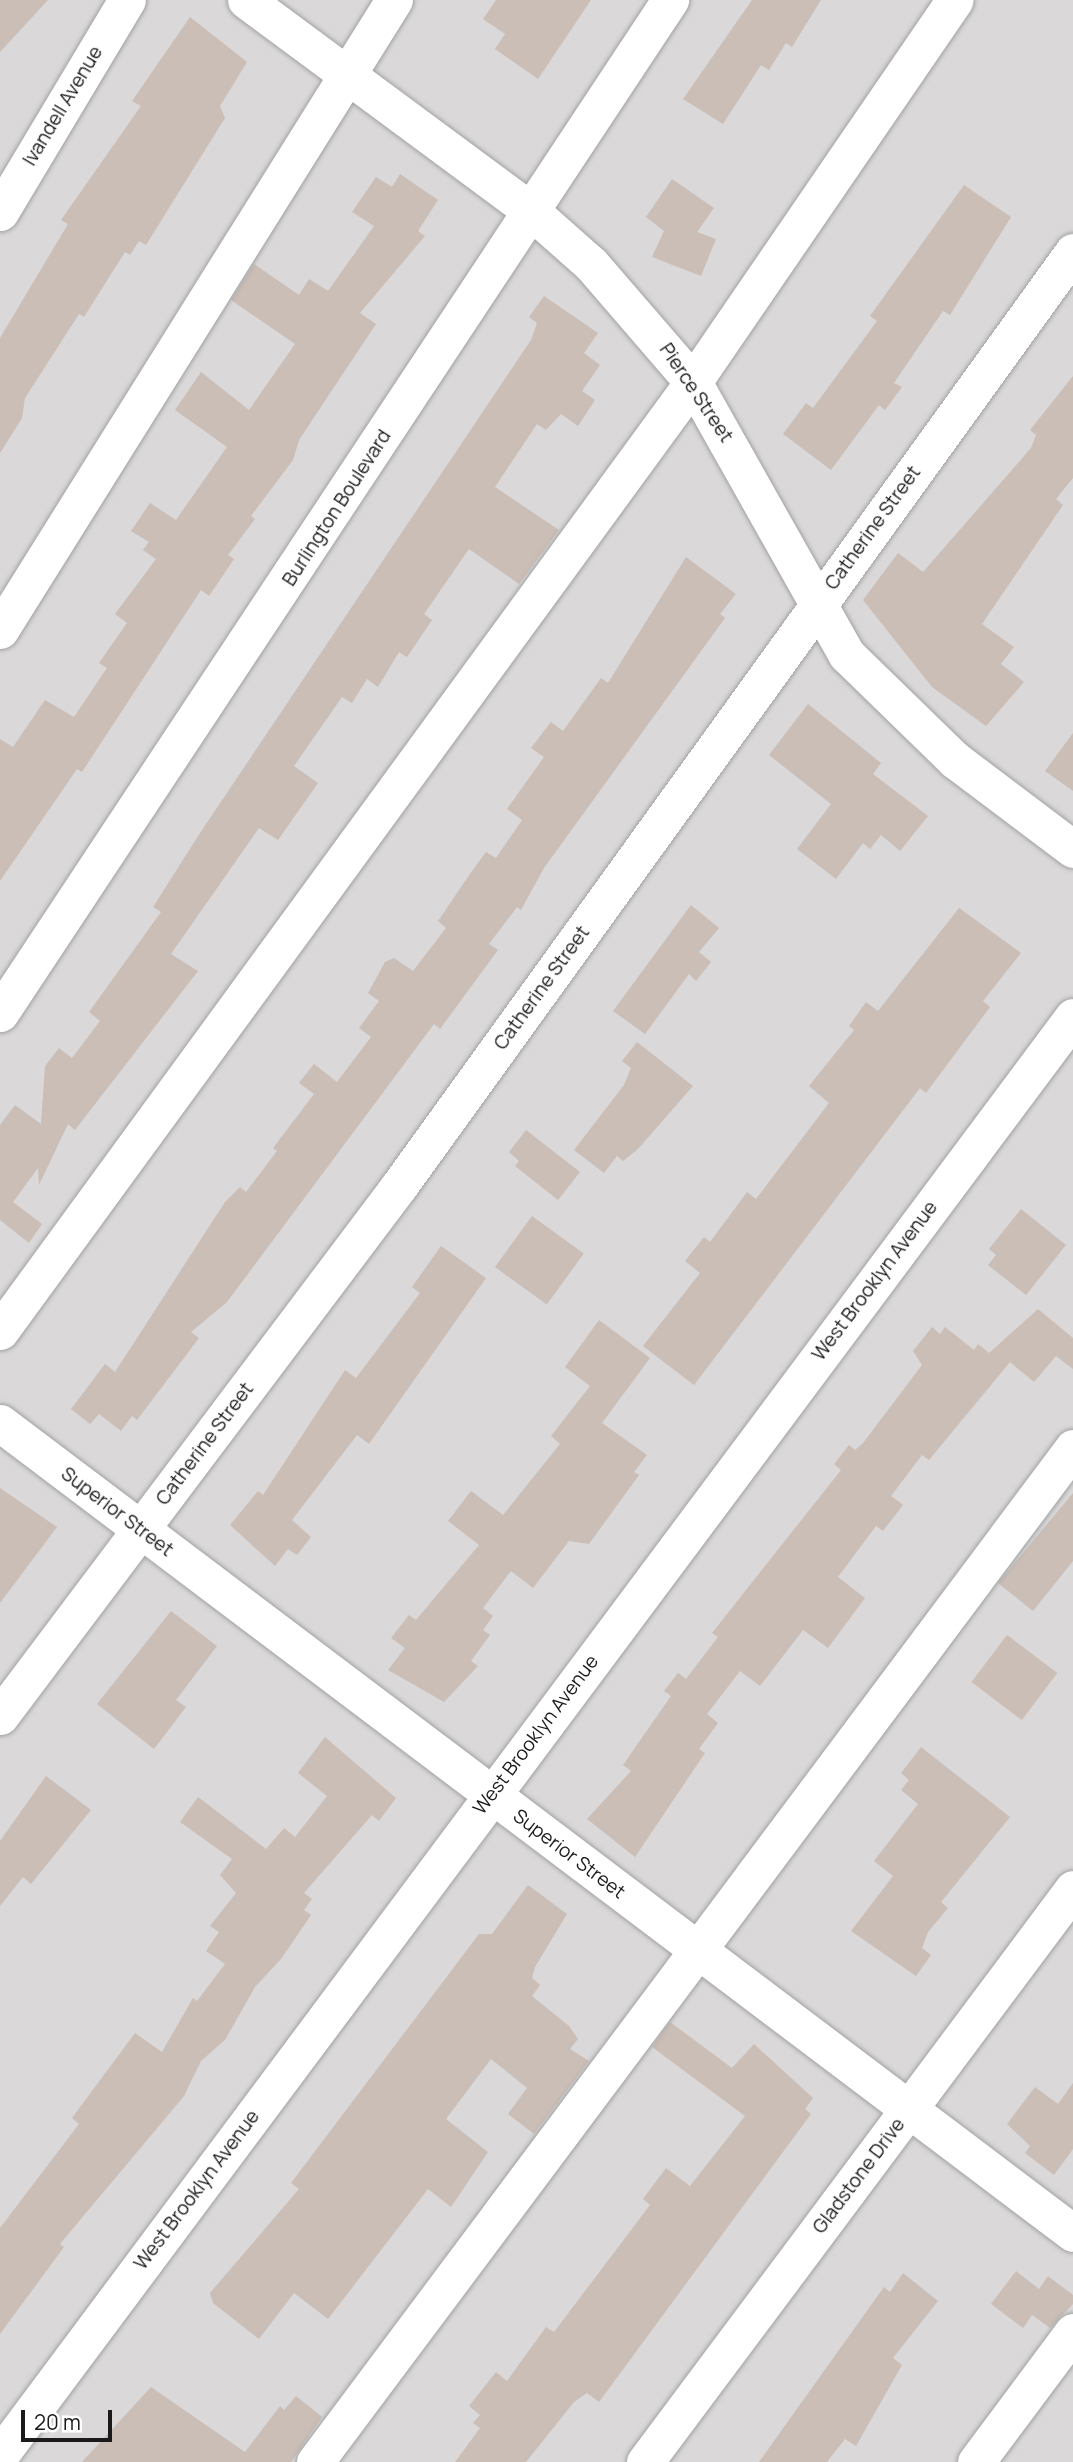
<!DOCTYPE html>
<style>
body{margin:0}
#map{position:relative;width:1073px;height:2462px;overflow:hidden;background:#eee8e0;font-family:Manrope,sans-serif}
div>[style]{position:absolute}
.residential>*{inset:0;background:#dad8d8;transform-origin:0 0}
.building>*{inset:0;background:#cabeb6;transform-origin:0 0}
.roads{filter:drop-shadow(0 0 2px #a2a2a2) drop-shadow(0 0 2px #a2a2a2)}
.minor>*{height:37px;margin:-18.5px;padding:0 18.5px;transform-origin:18.5px;border-radius:18.5px;background:#fff}
span{translate:-50% -50%;white-space:nowrap;text-align:center;line-height:1.15;-webkit-text-stroke:5px #fff;paint-order:stroke}
.street-label{font-size:19px;color:#1b1b1b}
.scale{position:absolute;left:21px;top:2410px;width:91px;height:32px;box-sizing:border-box;border:4px solid #1b1b1b;border-top:0;padding-left:9px;font-size:21px;line-height:24px;white-space:nowrap;color:#1b1b1b;-webkit-text-stroke:5px #fff;paint-order:stroke}
</style>
<div id="map">
<div class="residential">
<i style="left:0;top:0;width:1073px;height:2462px"></i>
</div>
<div class="building">
<i style="clip-path:polygon(0 0,48px 0,0 52px)"></i>
<i style="clip-path:polygon(496px 0,591px 0,538px 79px,495px 49px,505px 34px,483px 19px)"></i>
<i style="clip-path:polygon(752px 0,821px 0,792px 47px,786px 43px,769px 70px,761px 65px,723px 124px,683px 99px)"></i>
<i style="clip-path:polygon(190px 17px,247px 62px,220px 106px,225px 118px,146px 245px,139px 241px,130px 255px,125px 252px,84px 317px,79px 314px,25px 398px,22px 418px,0 453px,0 338px,68px 224px,61px 220px,141px 106px,132px 101px)"></i>
<i style="clip-path:polygon(400px 174px,438px 200px,418px 231px,425px 236px,360px 313px,376px 324px,299px 440px,293px 460px,251px 516px,255px 519px,228px 555px,234px 559px,209px 596px,201px 590px,82px 772px,77px 769px,0 881px,0 739px,13px 747px,45px 700px,74px 717px,107px 668px,99px 663px,127px 623px,115px 614px,156px 559px,143px 550px,149px 542px,131px 531px,150px 503px,176px 520px,227px 447px,175px 410px,201px 372px,249px 410px,295px 344px,231px 300px,254px 264px,299px 295px,309px 279px,328px 291px,374px 226px,352px 212px,376px 177px,392px 187px)"></i>
<i style="clip-path:polygon(672px 179px,714px 208px,697px 232px,716px 239px,701px 276px,652px 257px,664px 231px,646px 217px)"></i>
<i style="clip-path:polygon(964px 185px,1011px 217px,950px 315px,943px 311px,894px 383px,902px 387px,885px 410px,879px 405px,831px 470px,783px 434px,806px 403px,813px 408px,877px 321px,870px 316px)"></i>
<i style="clip-path:polygon(544px 296px,598px 333px,584px 353px,600px 365px,582px 391px,595px 400px,578px 426px,561px 414px,546px 430px,537px 424px,495px 487px,559px 530px,519px 584px,469px 549px,424px 614px,432px 620px,407px 657px,399px 652px,378px 687px,367px 679px,352px 703px,342px 697px,294px 766px,318px 783px,278px 840px,259px 828px,171px 954px,198px 971px,75px 1130px,68px 1124px,39px 1185px,38px 1168px,13px 1202px,42px 1224px,29px 1243px,0 1220px,0 1125px,15px 1105px,41px 1124px,45px 1066px,59px 1048px,72px 1058px,100px 1021px,89px 1012px,161px 912px,153px 907px,200px 833px,531px 340px,537px 323px,529px 317px)"></i>
<i style="clip-path:polygon(1073px 376px,1073px 478px,1056px 499px,1063px 505px,982px 624px,1014px 647px,1001px 664px,1024px 682px,986px 726px,932px 687px,863px 600px,898px 553px,923px 572px,1031px 448px,1036px 435px,1030px 430px)"></i>
<i style="clip-path:polygon(686px 557px,736px 594px,720px 614px,725px 618px,544px 868px,521px 910px,517px 907px,489px 944px,498px 950px,440px 1029px,434px 1024px,227px 1302px,191px 1332px,199px 1338px,137px 1420px,132px 1416px,121px 1431px,99px 1414px,90px 1424px,71px 1409px,105px 1364px,115px 1372px,225px 1202px,240px 1187px,246px 1192px,277px 1151px,273px 1148px,314px 1094px,299px 1083px,314px 1064px,337px 1082px,371px 1037px,359px 1028px,379px 1001px,368px 993px,385px 962px,394px 958px,413px 971px,446px 928px,438px 921px,472px 871px,486px 852px,496px 858px,522px 820px,507px 809px,544px 757px,531px 748px,551px 722px,563px 731px,601px 678px,608px 683px)"></i>
<i style="clip-path:polygon(808px 704px,881px 763px,873px 774px,928px 816px,900px 851px,881px 835px,870px 849px,863px 843px,836px 879px,797px 849px,831px 804px,769px 755px)"></i>
<i style="clip-path:polygon(1073px 733px,1073px 791px,1045px 771px)"></i>
<i style="clip-path:polygon(691px 905px,719px 928px,699px 952px,711px 962px,696px 981px,689px 974px,645px 1034px,613px 1011px)"></i>
<i style="clip-path:polygon(959px 908px,1021px 953px,983px 1001px,990px 1007px,926px 1093px,920px 1088px,694px 1385px,643px 1346px,700px 1273px,685px 1261px,704px 1237px,710px 1242px,747px 1192px,756px 1199px,829px 1103px,809px 1086px,854px 1030px,849px 1026px,866px 1002px,878px 1011px)"></i>
<i style="clip-path:polygon(637px 1042px,693px 1086px,638px 1149px,623px 1161px,617px 1156px,604px 1173px,574px 1150px,624px 1085px,631px 1068px,622px 1061px)"></i>
<i style="clip-path:polygon(526px 1130px,580px 1172px,558px 1200px,515px 1166px,519px 1161px,509px 1152px)"></i>
<i style="clip-path:polygon(1021px 1209px,1066px 1245px,1026px 1295px,988px 1265px,996px 1255px,989px 1249px)"></i>
<i style="left:532px;top:1216px;width:64px;height:63px;rotate:36deg"></i>
<i style="clip-path:polygon(441px 1246px,486px 1278px,369px 1444px,357px 1435px,292px 1520px,311px 1537px,297px 1555px,288px 1549px,275px 1566px,230px 1525px,258px 1491px,263px 1495px,345px 1370px,356px 1378px,420px 1293px,412px 1287px)"></i>
<i style="clip-path:polygon(1038px 1309px,1073px 1338px,1073px 1369px,1056px 1356px,1034px 1382px,1010px 1362px,929px 1460px,922px 1455px,891px 1496px,903px 1505px,883px 1531px,876px 1526px,838px 1577px,865px 1598px,828px 1648px,803px 1630px,760px 1686px,740px 1671px,707px 1714px,718px 1723px,699px 1749px,705px 1753px,635px 1857px,587px 1819px,631px 1771px,623px 1765px,671px 1696px,664px 1691px,678px 1673px,686px 1679px,718px 1637px,712px 1633px,841px 1470px,834px 1464px,849px 1445px,855px 1450px,863px 1443px,922px 1365px,913px 1351px,932px 1327px,940px 1334px,945px 1327px,974px 1350px,978px 1344px,989px 1353px)"></i>
<i style="clip-path:polygon(599px 1320px,650px 1358px,602px 1423px,647px 1455px,634px 1472px,639px 1475px,589px 1544px,569px 1541px,533px 1588px,511px 1571px,483px 1608px,493px 1616px,483px 1630px,490px 1635px,471px 1661px,478px 1666px,444px 1702px,388px 1670px,405px 1648px,391px 1638px,409px 1615px,416px 1620px,479px 1545px,448px 1521px,471px 1491px,503px 1515px,560px 1444px,551px 1436px,590px 1386px,565px 1367px)"></i>
<i style="clip-path:polygon(0 1488px,57px 1527px,0 1603px)"></i>
<i style="clip-path:polygon(1073px 1493px,1073px 1561px,1033px 1611px,998px 1583px)"></i>
<i style="clip-path:polygon(171px 1611px,217px 1646px,176px 1700px,186px 1707px,154px 1749px,97px 1704px)"></i>
<i style="left:1007px;top:1635px;width:63px;height:59px;rotate:37deg"></i>
<i style="clip-path:polygon(325px 1737px,396px 1798px,379px 1821px,372px 1815px,304px 1893px,312px 1899px,304px 1910px,311px 1915px,281px 1959px,255px 1987px,225px 2040px,201px 2061px,184px 2096px,60px 2244px,64px 2247px,0 2334px,0 2228px,79px 2124px,72px 2118px,135px 2033px,162px 2052px,193px 1998px,197px 2001px,225px 1964px,206px 1951px,219px 1932px,210px 1926px,236px 1893px,220px 1875px,232px 1859px,180px 1822px,198px 1797px,266px 1849px,284px 1828px,295px 1837px,327px 1796px,298px 1773px)"></i>
<i style="clip-path:polygon(921px 1747px,1010px 1817px,941px 1902px,948px 1908px,928px 1932px,922px 1948px,931px 1955px,916px 1976px,851px 1931px,893px 1876px,874px 1861px,918px 1804px,901px 1790px,909px 1780px,901px 1773px)"></i>
<i style="clip-path:polygon(46px 1776px,91px 1810px,31px 1884px,23px 1877px,0 1906px,0 1841px)"></i>
<i style="clip-path:polygon(528px 1885px,567px 1914px,535px 1967px,532px 1978px,540px 1985px,532px 1996px,569px 2026px,578px 2039px,570px 2049px,589px 2061px,534px 2134px,508px 2114px,527px 2088px,491px 2059px,446px 2119px,488px 2152px,451px 2207px,428px 2189px,328px 2319px,294px 2293px,259px 2339px,213px 2303px,210px 2293px,299px 2189px,291px 2183px,479px 1934px,492px 1934px)"></i>
<i style="clip-path:polygon(670px 2022px,732px 2068px,754px 2044px,813px 2098px,805px 2109px,811px 2114px,599px 2402px,587px 2393px,574px 2402px,526px 2462px,455px 2462px,480px 2428px,473px 2423px,480px 2415px,469px 2406px,496px 2372px,507px 2381px,546px 2327px,554px 2332px,650px 2205px,643px 2199px,666px 2168px,690px 2186px,745px 2116px,652px 2047px)"></i>
<i style="clip-path:polygon(1073px 2083px,1073px 2149px,1054px 2175px,1025px 2153px,1030px 2146px,1007px 2124px,1035px 2087px,1058px 2104px)"></i>
<i style="clip-path:polygon(1016px 2271px,1039px 2289px,1048px 2276px,1073px 2295px,1073px 2304px,1050px 2328px,1032px 2315px,1023px 2328px,991px 2304px)"></i>
<i style="clip-path:polygon(903px 2273px,938px 2301px,893px 2358px,902px 2365px,856px 2446px,845px 2439px,827px 2462px,759px 2462px,884px 2287px,890px 2292px)"></i>
<i style="clip-path:polygon(151px 2387px,245px 2452px,280px 2406px,284px 2410px,296px 2396px,322px 2417px,291px 2462px,82px 2462px)"></i>
</div>
<div class="roads">
<div class="minor">
<i style="left:246px;top:0;width:355px;rotate:36.5deg"></i>
<i style="left:531px;top:211px;width:80px;rotate:41.5deg"></i>
<i style="left:591px;top:264px;width:156px;rotate:49.2deg"></i>
<i style="left:693px;top:382px;width:313px;rotate:60.6deg"></i>
<i style="left:847px;top:655px;width:151px;rotate:44.2deg"></i>
<i style="left:955px;top:760px;width:148px;rotate:37deg"></i>
<i style="left:0;top:212px;width:247px;rotate:-59.1deg"></i>
<i style="left:0;top:630px;width:743px;rotate:-57.98deg"></i>
<i style="left:0;top:1013px;width:1215px;rotate:-56.52deg"></i>
<i style="left:0;top:1331px;width:1175px;rotate:-53.86deg"></i>
<i style="left:693px;top:382px;width:463px;rotate:-55.6deg"></i>
<i style="left:0;top:1423px;width:1344px;rotate:37.05deg"></i>
<i style="left:0;top:1716px;width:663px;rotate:-53.03deg"></i>
<i style="left:399px;top:1186px;width:1152px;rotate:-54.18deg"></i>
<i style="left:0;top:2455px;width:1794px;rotate:-53.27deg"></i>
<i style="left:315px;top:2462px;width:1266px;rotate:-53.22deg"></i>
<i style="left:645px;top:2462px;width:715px;rotate:-53.24deg"></i>
<i style="left:976px;top:2462px;width:162px;rotate:-53.3deg"></i>
</div>
</div>
<div class="street-label">
<span style="left:63px;top:106px;rotate:-59deg">Ivandell Avenue</span>
<span style="left:696px;top:393px;rotate:56deg">Pierce Street</span>
<span style="left:337px;top:508px;rotate:-57deg">Burlington Boulevard</span>
<span style="left:873px;top:528px;rotate:-54deg">Catherine Street</span>
<span style="left:542px;top:988px;rotate:-54deg">Catherine Street</span>
<span style="left:875px;top:1281px;rotate:-53deg">West Brooklyn Avenue</span>
<span style="left:205px;top:1444px;rotate:-53deg">Catherine Street</span>
<span style="left:117px;top:1512px;rotate:37deg">Superior Street</span>
<span style="left:536px;top:1735px;rotate:-53deg">West Brooklyn Avenue</span>
<span style="left:569px;top:1854px;rotate:37deg">Superior Street</span>
<span style="left:859px;top:2176px;rotate:-53deg">Gladstone Drive</span>
<span style="left:197px;top:2190px;rotate:-53deg">West Brooklyn Avenue</span>
</div>
<div class="scale">20 m</div>
</div>
